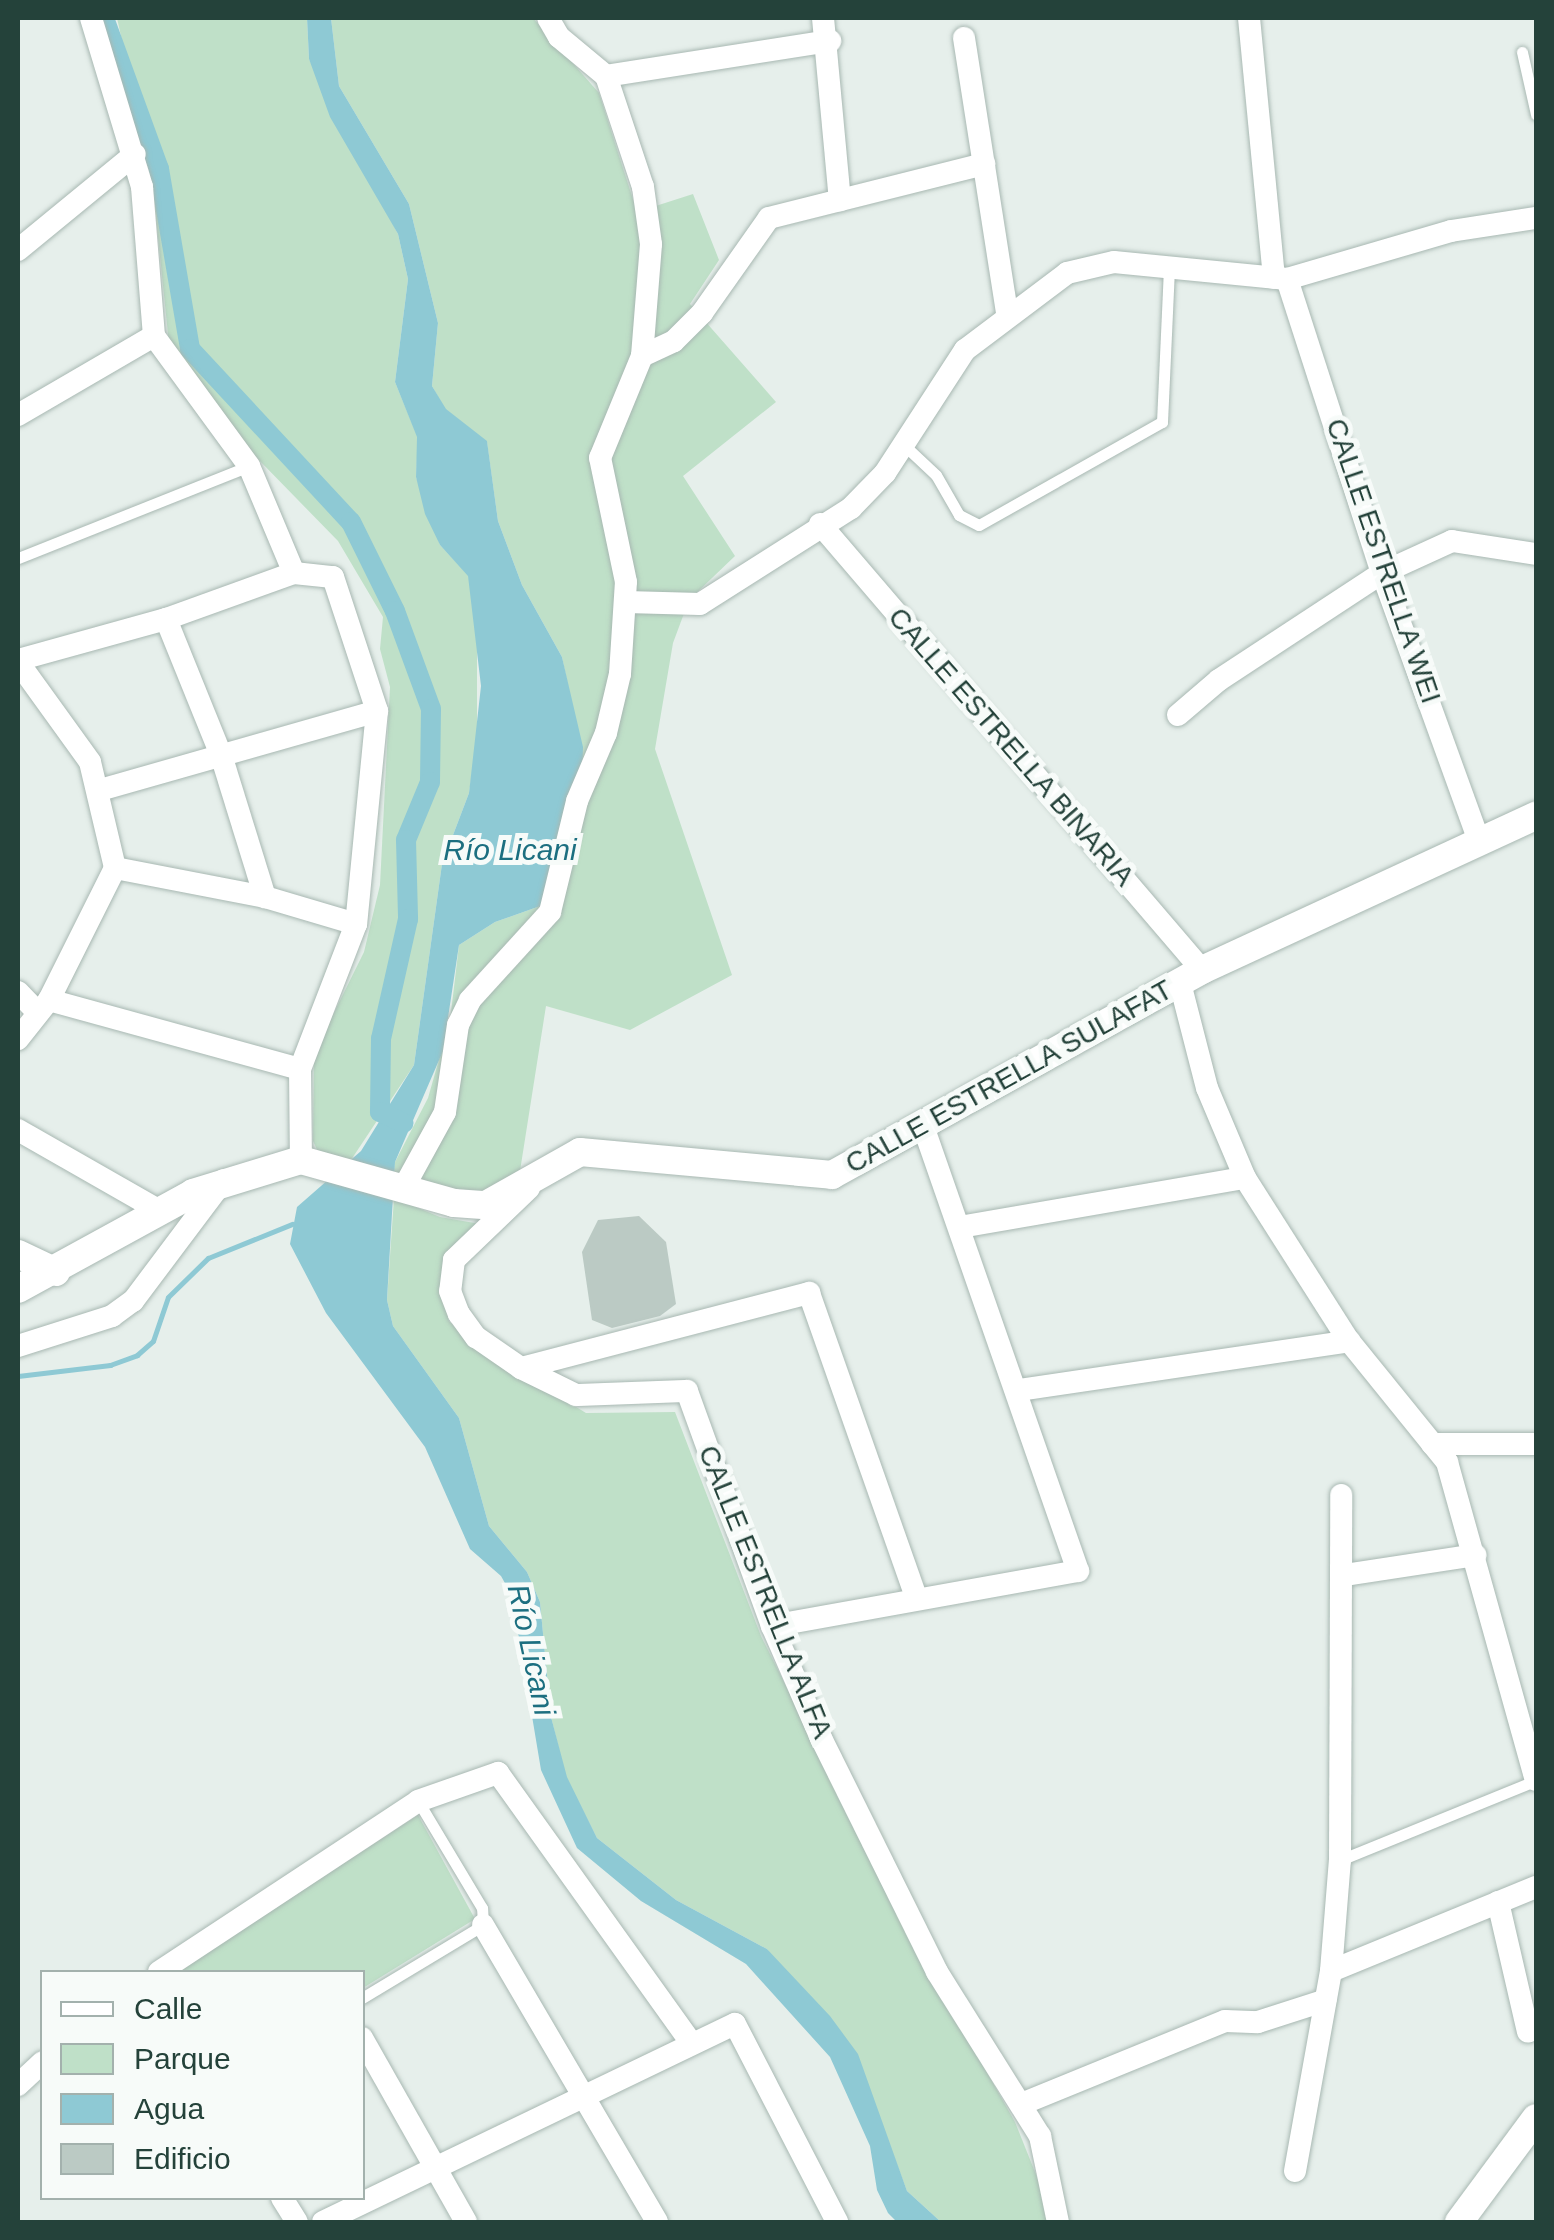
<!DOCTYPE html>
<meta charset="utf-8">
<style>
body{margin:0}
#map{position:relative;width:1554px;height:2240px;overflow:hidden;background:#e6efeb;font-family:Arial,sans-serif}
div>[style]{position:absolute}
.green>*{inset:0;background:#bfe0c8}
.water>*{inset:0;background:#8ec9d4}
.stream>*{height:5px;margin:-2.5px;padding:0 2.5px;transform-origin:2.5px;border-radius:2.5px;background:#8ec9d4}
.canal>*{height:20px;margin:-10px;padding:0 10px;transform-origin:10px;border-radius:10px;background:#8ec9d4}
.building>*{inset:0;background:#bbcac4}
.roads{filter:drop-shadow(0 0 2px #a8b8b2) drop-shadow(0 0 2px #a8b8b2)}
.service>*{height:11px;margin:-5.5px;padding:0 5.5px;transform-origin:5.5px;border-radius:5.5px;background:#fff}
.minor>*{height:22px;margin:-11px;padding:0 11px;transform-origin:11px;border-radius:11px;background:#fff}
.tertiary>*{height:28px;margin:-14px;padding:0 14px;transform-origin:14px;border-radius:14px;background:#fff}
span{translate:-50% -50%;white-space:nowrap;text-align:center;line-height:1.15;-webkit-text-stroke:10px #f7fbf9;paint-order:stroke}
.street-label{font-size:28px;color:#24423a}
.water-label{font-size:30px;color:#1c6f80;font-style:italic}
.frame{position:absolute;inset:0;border:20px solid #24423a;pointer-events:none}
.legend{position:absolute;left:40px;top:1970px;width:325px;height:230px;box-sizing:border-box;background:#f7fbf9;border:2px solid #a3b1ad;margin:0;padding:12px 18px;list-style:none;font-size:30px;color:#24423a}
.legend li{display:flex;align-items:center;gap:20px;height:50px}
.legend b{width:50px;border:2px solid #a3b1ad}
</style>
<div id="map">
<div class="green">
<i style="clip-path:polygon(117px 18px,307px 18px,309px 59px,398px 234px,408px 279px,395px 382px,418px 438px,416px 477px,440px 545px,468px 575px,477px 609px,477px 739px,469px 793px,442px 864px,414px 1065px,351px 1160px,319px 1154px,313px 1141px,314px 1053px,364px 952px,380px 885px,390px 687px,380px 649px,383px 617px,338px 541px,257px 458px,169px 344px,152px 178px)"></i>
<i style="clip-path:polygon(331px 18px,533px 18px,599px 93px,637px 212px,693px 194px,719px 260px,690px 304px,776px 402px,683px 476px,735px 556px,689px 600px,673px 643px,655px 749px,732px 975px,630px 1030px,546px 1006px,517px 1190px,495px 1199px,394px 1174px,395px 1162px,428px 1098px,450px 1021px,459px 945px,495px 922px,543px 905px,570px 695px,562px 657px,522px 585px,498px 521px,487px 442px,445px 409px,432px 386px,438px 323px,409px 204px,339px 86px)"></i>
<i style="clip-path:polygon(394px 1198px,440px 1217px,486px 1225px,440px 1291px,449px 1321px,467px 1340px,586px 1413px,675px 1412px,761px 1636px,920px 1954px,1015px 2122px,1055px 2222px,941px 2222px,907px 2191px,870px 2093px,767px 1949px,676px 1900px,597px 1838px,566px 1777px,551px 1717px,540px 1602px,527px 1572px,489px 1526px,459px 1418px,393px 1326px,387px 1300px)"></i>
<i style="clip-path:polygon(418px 1815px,475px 1919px,363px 1988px,362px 1972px,177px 1972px)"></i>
</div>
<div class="water">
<i style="clip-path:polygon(307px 18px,331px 18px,339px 86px,409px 204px,438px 323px,432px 386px,446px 409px,487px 441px,498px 521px,522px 585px,562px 657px,583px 747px,582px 787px,543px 905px,495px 922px,459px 945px,443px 1051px,395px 1162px,387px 1300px,393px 1326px,459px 1418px,489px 1526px,527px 1572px,540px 1602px,551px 1717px,567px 1777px,597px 1838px,676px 1900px,767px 1949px,830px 2016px,858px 2054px,907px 2191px,941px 2222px,897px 2222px,888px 2213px,877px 2190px,870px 2146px,830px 2057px,746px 1964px,641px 1901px,577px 1848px,541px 1770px,512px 1596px,501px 1576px,470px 1549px,425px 1447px,326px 1313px,290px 1244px,297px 1207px,361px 1151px,414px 1065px,442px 864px,469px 793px,481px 686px,468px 576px,440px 545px,425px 514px,416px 477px,417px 437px,395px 382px,408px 279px,398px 234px,330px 117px,309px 59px)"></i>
</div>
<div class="stream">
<i style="left:18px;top:1376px;width:93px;rotate:-6.8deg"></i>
<i style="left:110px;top:1365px;width:29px;rotate:-20deg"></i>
<i style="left:137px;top:1355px;width:21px;rotate:-41deg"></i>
<i style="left:153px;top:1341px;width:46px;rotate:-71.2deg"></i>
<i style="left:168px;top:1297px;width:56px;rotate:-44.3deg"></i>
<i style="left:208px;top:1258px;width:91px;rotate:-22deg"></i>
</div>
<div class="canal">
<i style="left:104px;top:18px;width:161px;rotate:70deg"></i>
<i style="left:159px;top:169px;width:183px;rotate:80.2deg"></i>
<i style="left:190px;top:349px;width:236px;rotate:47.1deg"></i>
<i style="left:351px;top:522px;width:99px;rotate:63.7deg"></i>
<i style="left:395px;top:611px;width:104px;rotate:69.8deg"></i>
<i style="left:431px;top:709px;width:73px;rotate:90.8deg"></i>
<i style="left:430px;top:782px;width:63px;rotate:112.5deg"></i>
<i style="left:406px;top:840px;width:79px;rotate:88.5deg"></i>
<i style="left:408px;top:919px;width:123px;rotate:102.7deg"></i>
<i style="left:381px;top:1039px;width:73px;rotate:90.8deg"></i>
<i style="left:380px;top:1112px;width:26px;rotate:25deg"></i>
</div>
<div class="building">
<i style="clip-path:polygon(639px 1216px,666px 1242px,676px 1304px,660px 1316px,612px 1328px,592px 1320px,582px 1252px,598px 1220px)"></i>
</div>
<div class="roads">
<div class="service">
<i style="left:1522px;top:52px;width:64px;rotate:77.3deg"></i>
<i style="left:905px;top:446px;width:42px;rotate:43.1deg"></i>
<i style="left:936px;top:475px;width:46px;rotate:60.1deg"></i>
<i style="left:959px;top:515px;width:22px;rotate:27deg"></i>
<i style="left:979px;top:525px;width:210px;rotate:-29.4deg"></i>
<i style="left:1162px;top:422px;width:154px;rotate:-87.4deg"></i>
<i style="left:18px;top:558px;width:249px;rotate:-21.7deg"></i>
<i style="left:1340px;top:1860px;width:210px;rotate:-22.1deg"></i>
<i style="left:362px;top:1998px;width:141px;rotate:-31.1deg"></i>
<i style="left:483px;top:1925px;width:17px;rotate:-93deg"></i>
<i style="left:482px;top:1908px;width:125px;rotate:-120.9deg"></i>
</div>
<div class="minor">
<i style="left:91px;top:18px;width:177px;rotate:73.2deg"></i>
<i style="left:142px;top:187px;width:149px;rotate:85.4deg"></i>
<i style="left:154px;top:336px;width:161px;rotate:53.8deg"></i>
<i style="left:249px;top:466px;width:116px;rotate:67.2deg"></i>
<i style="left:294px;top:573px;width:39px;rotate:6deg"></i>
<i style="left:333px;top:577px;width:141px;rotate:71.8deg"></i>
<i style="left:377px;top:711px;width:214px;rotate:95.6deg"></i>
<i style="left:356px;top:924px;width:155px;rotate:111.1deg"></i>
<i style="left:300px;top:1069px;width:91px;rotate:89.4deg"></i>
<i style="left:823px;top:18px;width:183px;rotate:84.7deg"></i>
<i style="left:1249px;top:18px;width:261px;rotate:84.5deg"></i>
<i style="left:964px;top:38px;width:278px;rotate:81.1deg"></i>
<i style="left:606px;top:76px;width:227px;rotate:-8.9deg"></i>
<i style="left:18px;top:250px;width:151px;rotate:-39.4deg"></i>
<i style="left:1287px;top:279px;width:309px;rotate:72.1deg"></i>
<i style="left:1382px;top:573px;width:287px;rotate:70.1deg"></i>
<i style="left:642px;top:356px;width:35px;rotate:-25deg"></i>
<i style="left:674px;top:341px;width:40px;rotate:-45deg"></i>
<i style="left:702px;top:313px;width:116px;rotate:-54.8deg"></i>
<i style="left:769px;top:218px;width:222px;rotate:-14.1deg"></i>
<i style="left:18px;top:415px;width:157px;rotate:-30.2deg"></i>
<i style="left:820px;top:524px;width:587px;rotate:49.42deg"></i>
<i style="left:626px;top:602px;width:74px;rotate:1.5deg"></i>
<i style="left:700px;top:604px;width:179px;rotate:-32.4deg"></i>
<i style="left:851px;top:508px;width:49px;rotate:-45.8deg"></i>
<i style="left:885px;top:473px;width:147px;rotate:-57deg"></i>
<i style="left:965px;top:350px;width:128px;rotate:-37deg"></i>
<i style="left:1067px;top:273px;width:48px;rotate:-13.2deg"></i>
<i style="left:1114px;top:262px;width:174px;rotate:5.6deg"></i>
<i style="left:1287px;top:279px;width:171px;rotate:-16.3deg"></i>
<i style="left:1451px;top:231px;width:86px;rotate:-8.7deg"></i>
<i style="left:166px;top:619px;width:147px;rotate:68deg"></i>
<i style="left:221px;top:755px;width:149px;rotate:72.8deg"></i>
<i style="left:18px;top:660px;width:154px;rotate:-15.5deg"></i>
<i style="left:166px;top:619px;width:136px;rotate:-19.8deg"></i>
<i style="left:18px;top:662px;width:123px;rotate:54.2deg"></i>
<i style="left:90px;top:762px;width:109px;rotate:76.7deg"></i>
<i style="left:115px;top:868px;width:148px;rotate:116.6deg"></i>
<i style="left:49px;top:1000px;width:50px;rotate:128.5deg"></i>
<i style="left:1178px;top:715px;width:54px;rotate:-40.5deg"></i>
<i style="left:1219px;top:680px;width:195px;rotate:-33.3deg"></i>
<i style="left:1382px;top:573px;width:77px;rotate:-24.6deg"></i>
<i style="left:1452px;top:541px;width:85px;rotate:8.8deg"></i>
<i style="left:100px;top:790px;width:288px;rotate:-15.9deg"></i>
<i style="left:115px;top:868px;width:153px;rotate:10.9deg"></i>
<i style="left:265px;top:897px;width:95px;rotate:16.5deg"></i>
<i style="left:1180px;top:983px;width:108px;rotate:75.6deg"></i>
<i style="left:1207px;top:1088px;width:98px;rotate:67.1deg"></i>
<i style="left:1245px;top:1178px;width:193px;rotate:57.5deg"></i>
<i style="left:1349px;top:1341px;width:156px;rotate:51deg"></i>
<i style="left:1447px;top:1462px;width:330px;rotate:74.4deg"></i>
<i style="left:18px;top:992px;width:29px;rotate:46deg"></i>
<i style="left:49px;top:1000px;width:260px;rotate:15.4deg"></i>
<i style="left:18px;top:1130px;width:166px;rotate:29.7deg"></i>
<i style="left:404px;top:1187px;width:85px;rotate:-61.3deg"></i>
<i style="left:445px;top:1112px;width:88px;rotate:-81.5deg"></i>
<i style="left:458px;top:1025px;width:28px;rotate:-64deg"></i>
<i style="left:470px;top:1000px;width:119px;rotate:-47.7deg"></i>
<i style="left:550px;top:912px;width:114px;rotate:-76.3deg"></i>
<i style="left:577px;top:801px;width:74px;rotate:-66.9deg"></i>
<i style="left:606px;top:733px;width:61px;rotate:-76.7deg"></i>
<i style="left:620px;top:674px;width:92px;rotate:-86.3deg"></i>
<i style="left:626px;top:582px;width:127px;rotate:-101.8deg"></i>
<i style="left:600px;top:458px;width:110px;rotate:-67.6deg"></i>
<i style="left:642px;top:356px;width:112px;rotate:-85.4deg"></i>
<i style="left:651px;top:244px;width:58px;rotate:-98deg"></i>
<i style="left:643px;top:187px;width:117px;rotate:-108.4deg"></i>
<i style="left:606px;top:76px;width:61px;rotate:-140.3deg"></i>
<i style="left:559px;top:37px;width:22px;rotate:-120deg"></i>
<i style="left:529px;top:1188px;width:104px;rotate:136.2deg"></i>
<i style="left:454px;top:1260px;width:31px;rotate:97deg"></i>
<i style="left:450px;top:1291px;width:25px;rotate:69deg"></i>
<i style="left:459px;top:1314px;width:29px;rotate:54deg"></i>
<i style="left:476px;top:1337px;width:55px;rotate:34.6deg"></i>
<i style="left:521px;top:1368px;width:61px;rotate:26.1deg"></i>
<i style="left:576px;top:1395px;width:111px;rotate:-2.1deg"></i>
<i style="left:687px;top:1391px;width:250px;rotate:70.1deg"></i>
<i style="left:772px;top:1626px;width:122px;rotate:66.4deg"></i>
<i style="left:821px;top:1738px;width:261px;rotate:63.6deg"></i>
<i style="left:937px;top:1972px;width:194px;rotate:57.9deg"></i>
<i style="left:1040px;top:2136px;width:88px;rotate:78.2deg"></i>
<i style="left:960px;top:1227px;width:289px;rotate:-9.8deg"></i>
<i style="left:18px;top:1346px;width:99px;rotate:-17.7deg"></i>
<i style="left:112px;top:1316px;width:26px;rotate:-36deg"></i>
<i style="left:133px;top:1301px;width:151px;rotate:-53.1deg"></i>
<i style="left:521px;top:1368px;width:298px;rotate:-14.6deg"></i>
<i style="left:809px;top:1293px;width:322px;rotate:70.6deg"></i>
<i style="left:1019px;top:1390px;width:334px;rotate:-8.4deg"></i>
<i style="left:1432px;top:1444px;width:104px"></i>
<i style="left:1345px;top:1575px;width:132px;rotate:-8.7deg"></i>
<i style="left:772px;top:1626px;width:311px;rotate:-10.2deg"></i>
<i style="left:1078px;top:1571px;width:470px;rotate:-109.2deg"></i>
<i style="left:1498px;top:1902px;width:133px;rotate:77deg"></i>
<i style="left:483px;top:1925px;width:344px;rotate:59.6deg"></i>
<i style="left:1331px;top:1971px;width:222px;rotate:-22.3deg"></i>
<i style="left:159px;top:1972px;width:310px;rotate:-33.4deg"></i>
<i style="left:418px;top:1801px;width:85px;rotate:-19.3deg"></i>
<i style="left:498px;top:1773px;width:333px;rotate:54.4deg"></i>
<i style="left:362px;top:2038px;width:211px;rotate:60.5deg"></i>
<i style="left:18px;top:2085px;width:33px;rotate:-43deg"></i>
<i style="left:1024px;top:2103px;width:217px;rotate:-22.2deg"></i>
<i style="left:1225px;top:2021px;width:33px;rotate:2deg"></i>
<i style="left:1258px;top:2022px;width:71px;rotate:-17.9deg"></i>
<i style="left:1295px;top:2171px;width:203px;rotate:-79.8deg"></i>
<i style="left:1331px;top:1971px;width:111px;rotate:-85.4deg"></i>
<i style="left:1340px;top:1860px;width:365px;rotate:-89.8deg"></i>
<i style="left:282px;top:2198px;width:28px;rotate:58deg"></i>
<i style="left:323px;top:2222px;width:457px;rotate:-25.7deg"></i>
<i style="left:735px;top:2024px;width:223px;rotate:62.7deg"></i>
</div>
<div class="tertiary">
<i style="left:18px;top:1254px;width:42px;rotate:25.3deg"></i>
<i style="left:18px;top:1289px;width:200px;rotate:-28.7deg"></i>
<i style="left:193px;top:1193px;width:113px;rotate:-17deg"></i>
<i style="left:301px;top:1160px;width:159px;rotate:15.7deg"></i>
<i style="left:454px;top:1203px;width:32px;rotate:4deg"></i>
<i style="left:486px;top:1205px;width:108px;rotate:-29.4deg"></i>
<i style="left:580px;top:1152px;width:253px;rotate:5.2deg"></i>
<i style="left:832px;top:1175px;width:423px;rotate:-29deg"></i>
<i style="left:1202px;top:970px;width:368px;rotate:-24.8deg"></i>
<i style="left:1459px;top:2222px;width:129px;rotate:-53.5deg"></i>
</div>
</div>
<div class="street-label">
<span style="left:1383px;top:561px;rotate:71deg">CALLE ESTRELLA WEI</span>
<span style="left:1011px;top:747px;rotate:49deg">CALLE ESTRELLA BINARIA</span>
<span style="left:1009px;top:1077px;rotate:-29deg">CALLE ESTRELLA SULAFAT</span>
<span style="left:765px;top:1592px;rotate:68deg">CALLE ESTRELLA ALFA</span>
</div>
<div class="water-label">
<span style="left:510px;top:850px">Río Licani</span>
<span style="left:531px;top:1650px;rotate:78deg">Río Licani</span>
</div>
<div class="frame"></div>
<ul class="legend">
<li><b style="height:12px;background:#fff"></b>Calle</li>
<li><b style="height:28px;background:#bfe0c8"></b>Parque</li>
<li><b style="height:28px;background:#8ec9d4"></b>Agua</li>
<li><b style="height:28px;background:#bbcac4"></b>Edificio</li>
</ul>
</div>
